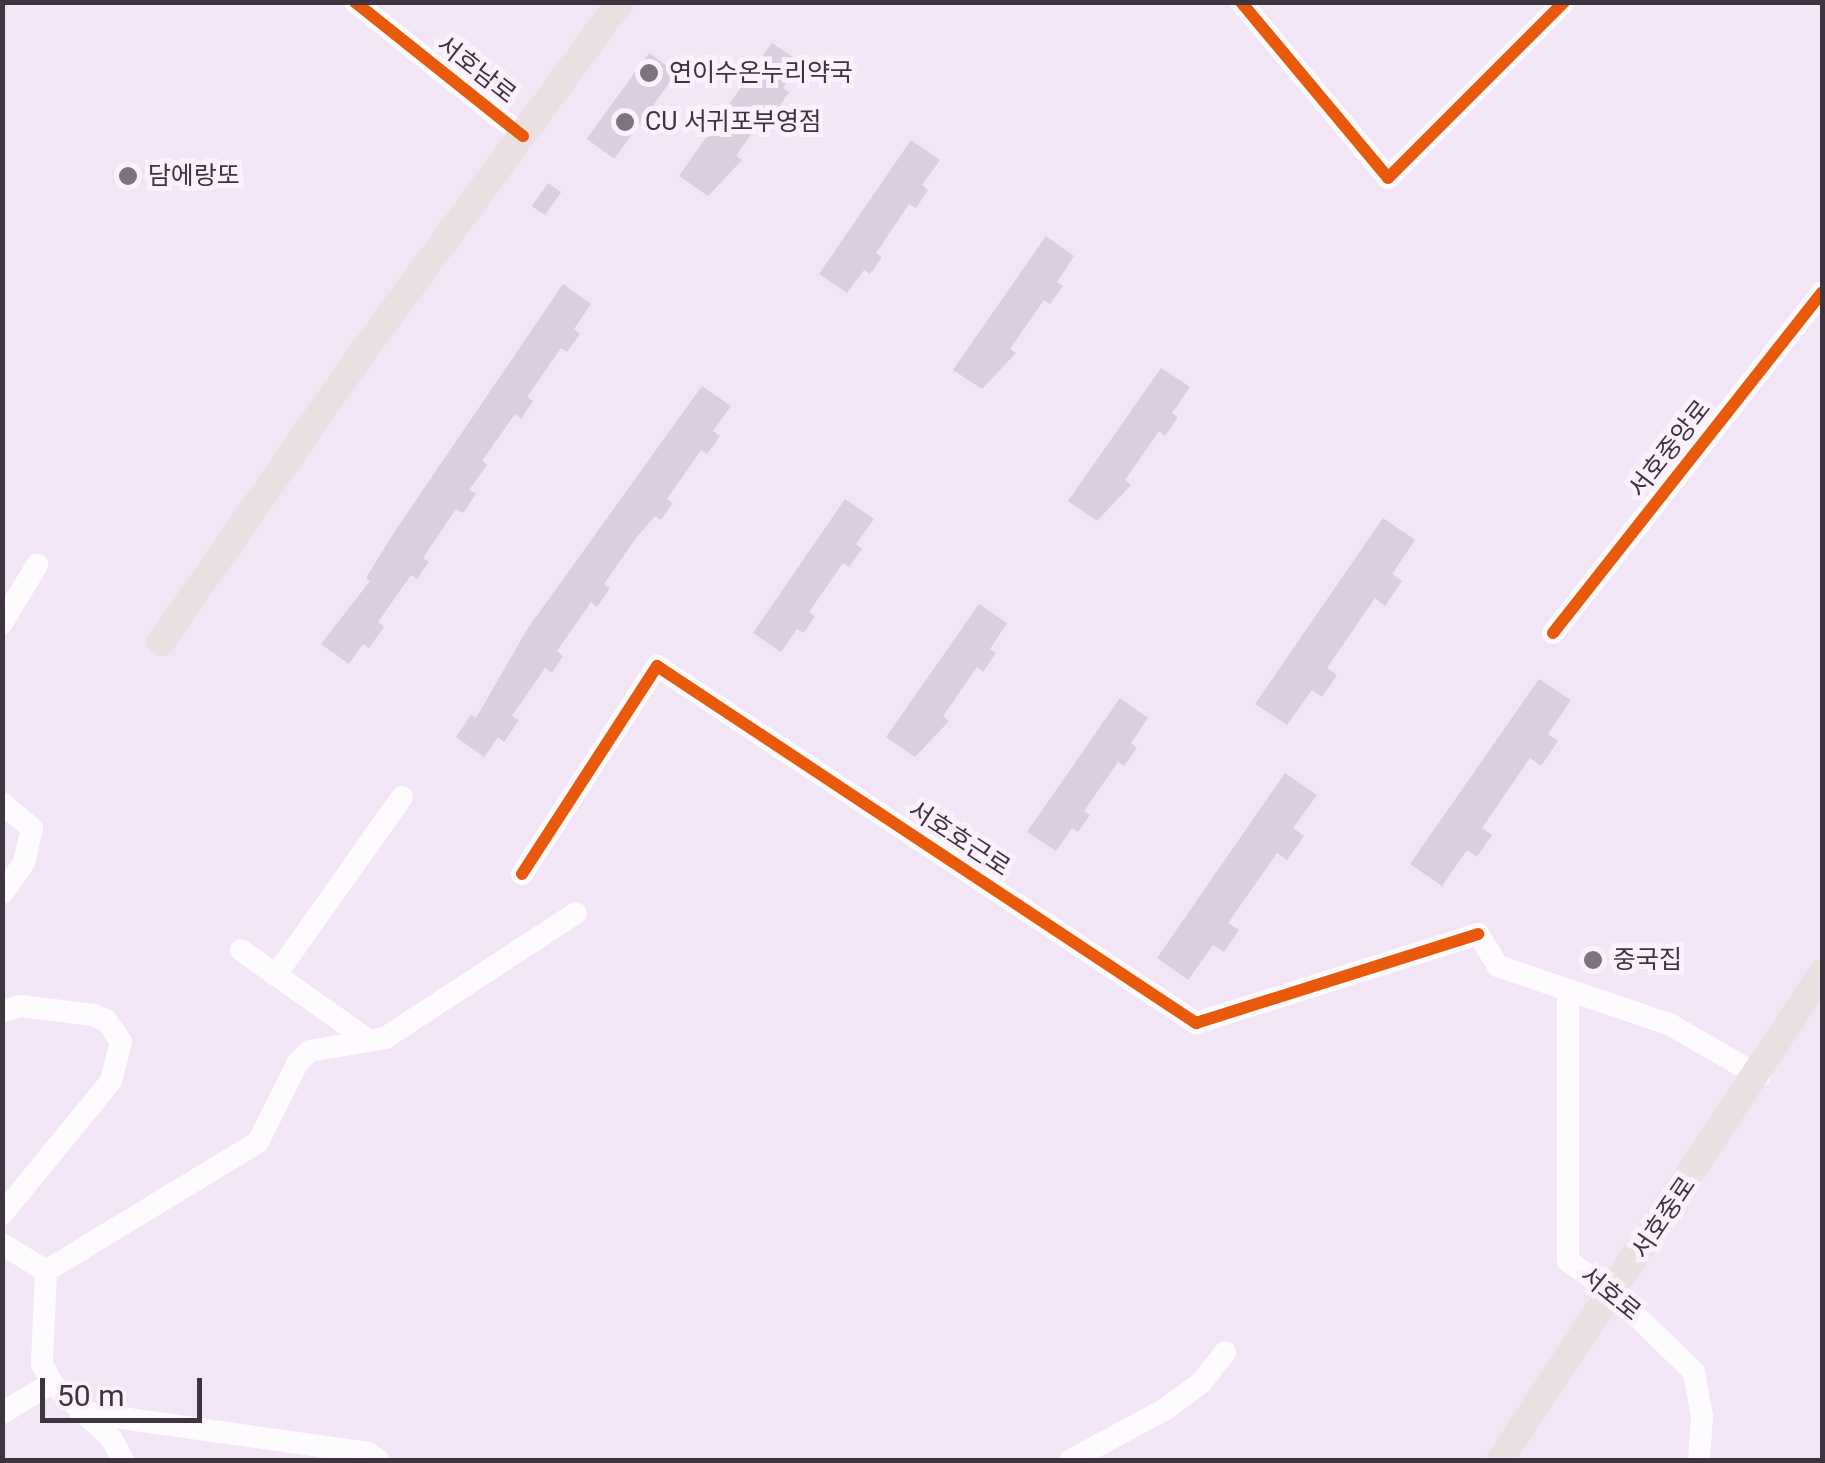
<!DOCTYPE html>
<meta charset="utf-8">
<style>
body{margin:0}
#map{position:relative;width:1825px;height:1463px;overflow:hidden;background:#f2e5f6;font-family:Roboto,"Noto Sans KR",sans-serif}
div>[style]{position:absolute}
.building>*{inset:0;background:#dbcedf;transform-origin:0 0}
.minor>*{height:22px;margin:-11px;padding:0 11px;transform-origin:11px;border-radius:11px;background:#fdfbfe}
.major>*{height:28px;margin:-14px;padding:0 14px;transform-origin:14px;border-radius:14px;background:#ece1e2}
.cycleway>*{height:12px;margin:-6px;padding:0 6px;transform-origin:6px;border-radius:6px;background:#e8590c}
.dots>*{width:28px;height:28px;translate:-50% -50%;box-sizing:border-box;border:5px solid #faf1fd;border-radius:50%}
span{translate:-50% -50%;white-space:nowrap;text-align:center;line-height:1.15;-webkit-text-stroke:10px #faf1fd;paint-order:stroke}
.street-label{font-size:25px;color:#3d3440}
.poi-label{font-size:25px;color:#3d3440}
.left{translate:0 -50%;text-align:left}
.frame{position:absolute;inset:0;border:5px solid #3d3440;pointer-events:none}
.scale{position:absolute;left:40px;top:1378px;width:162px;height:45px;box-sizing:border-box;border:5px solid #3d3440;border-top:0;padding-left:12px;font-size:30px;line-height:35px;white-space:nowrap;color:#3d3440;-webkit-text-stroke:8px #faf1fd;paint-order:stroke}
</style>
<div id="map">
<div class="building">
<i style="clip-path:polygon(772px 43px,800px 62px,783px 88px,789px 92px,776px 111px,770px 107px,736px 156px,742px 160px,708px 196px,679px 176px)"></i>
<i style="left:649px;top:53px;width:34px;height:106px;rotate:36deg"></i>
<i style="clip-path:polygon(911px 140px,940px 160px,922px 185px,928px 190px,916px 208px,909px 204px,876px 253px,882px 257px,870px 274px,864px 270px,847px 293px,819px 274px)"></i>
<i style="left:548px;top:183px;width:16px;height:28px;rotate:35deg"></i>
<i style="clip-path:polygon(1046px 236px,1074px 256px,1057px 282px,1063px 286px,1050px 304px,1044px 300px,1010px 349px,1016px 353px,982px 389px,953px 370px)"></i>
<i style="clip-path:polygon(563px 284px,591px 304px,574px 329px,580px 334px,567px 352px,561px 348px,527px 397px,533px 401px,521px 419px,515px 414px,482px 461px,487px 465px,469px 490px,476px 494px,463px 513px,456px 509px,423px 558px,429px 562px,417px 579px,411px 575px,378px 622px,384px 627px,369px 648px,363px 644px,349px 664px,321px 644px,370px 581px,366px 578px,393px 534px)"></i>
<i style="clip-path:polygon(1161px 368px,1190px 387px,1172px 413px,1178px 417px,1165px 436px,1159px 431px,1125px 480px,1131px 485px,1097px 521px,1068px 501px)"></i>
<i style="clip-path:polygon(702px 386px,731px 406px,713px 431px,720px 436px,707px 454px,701px 450px,667px 499px,673px 503px,661px 520px,655px 516px,636px 538px,604px 584px,610px 588px,597px 607px,591px 602px,557px 651px,563px 656px,552px 673px,545px 668px,512px 716px,519px 720px,504px 742px,498px 737px,484px 757px,456px 737px,471px 715px,476px 718px,528px 628px)"></i>
<i style="clip-path:polygon(845px 499px,874px 519px,856px 544px,862px 549px,849px 567px,843px 563px,809px 612px,815px 616px,804px 633px,797px 629px,781px 652px,753px 633px)"></i>
<i style="clip-path:polygon(1383px 518px,1415px 540px,1392px 574px,1402px 581px,1385px 606px,1375px 598px,1327px 668px,1337px 675px,1322px 697px,1312px 690px,1287px 725px,1255px 704px)"></i>
<i style="clip-path:polygon(979px 604px,1007px 623px,990px 649px,996px 653px,983px 672px,977px 667px,943px 716px,949px 721px,915px 757px,886px 737px)"></i>
<i style="clip-path:polygon(1539px 679px,1571px 700px,1548px 734px,1558px 741px,1541px 766px,1530px 758px,1482px 828px,1492px 835px,1477px 857px,1467px 850px,1442px 886px,1410px 864px)"></i>
<i style="clip-path:polygon(1120px 698px,1148px 718px,1131px 743px,1137px 748px,1124px 766px,1118px 762px,1084px 811px,1090px 815px,1078px 832px,1072px 828px,1056px 851px,1027px 832px)"></i>
<i style="clip-path:polygon(1285px 773px,1317px 795px,1293px 828px,1304px 836px,1287px 860px,1277px 853px,1228px 923px,1239px 930px,1224px 952px,1213px 945px,1188px 980px,1157px 958px)"></i>
</div>
<div class="minor">
<i style="left:355px;top:2px;width:215px;rotate:38.6deg"></i>
<i style="left:1241px;top:2px;width:229px;rotate:50.1deg"></i>
<i style="left:1388px;top:178px;width:249px;rotate:-45deg"></i>
<i style="left:2px;top:623px;width:68px;rotate:-58.9deg"></i>
<i style="left:1553px;top:633px;width:434px;rotate:-51.7deg"></i>
<i style="left:2px;top:803px;width:39px;rotate:40deg"></i>
<i style="left:32px;top:828px;width:36px;rotate:103deg"></i>
<i style="left:24px;top:863px;width:37px;rotate:126deg"></i>
<i style="left:522px;top:874px;width:248px;rotate:-57deg"></i>
<i style="left:657px;top:666px;width:647px;rotate:33.52deg"></i>
<i style="left:1196px;top:1023px;width:296px;rotate:-17.5deg"></i>
<i style="left:1478px;top:934px;width:38px;rotate:58deg"></i>
<i style="left:1498px;top:966px;width:183px;rotate:18.8deg"></i>
<i style="left:1671px;top:1025px;width:102px;rotate:30.1deg"></i>
<i style="left:241px;top:950px;width:43px;rotate:35.5deg"></i>
<i style="left:1568px;top:990px;width:271px;rotate:90deg"></i>
<i style="left:1568px;top:1261px;width:55px;rotate:35.4deg"></i>
<i style="left:1613px;top:1293px;width:113px;rotate:44.3deg"></i>
<i style="left:1694px;top:1372px;width:45px;rotate:79.7deg"></i>
<i style="left:1702px;top:1416px;width:44px;rotate:93.9deg"></i>
<i style="left:2px;top:1011px;width:20px;rotate:-15deg"></i>
<i style="left:21px;top:1006px;width:73px;rotate:7.1deg"></i>
<i style="left:93px;top:1015px;width:15px;rotate:23deg"></i>
<i style="left:107px;top:1021px;width:25px;rotate:56deg"></i>
<i style="left:121px;top:1042px;width:40px;rotate:104.4deg"></i>
<i style="left:111px;top:1081px;width:172px;rotate:129.3deg"></i>
<i style="left:368px;top:1040px;width:113px;rotate:-144.8deg"></i>
<i style="left:276px;top:975px;width:218px;rotate:-54.7deg"></i>
<i style="left:2px;top:1244px;width:52px;rotate:31.5deg"></i>
<i style="left:46px;top:1271px;width:93px;rotate:92.5deg"></i>
<i style="left:42px;top:1364px;width:21px;rotate:62deg"></i>
<i style="left:52px;top:1383px;width:81px;rotate:43deg"></i>
<i style="left:111px;top:1438px;width:25px;rotate:61deg"></i>
<i style="left:46px;top:1271px;width:248px;rotate:-31.3deg"></i>
<i style="left:258px;top:1142px;width:89px;rotate:-63.4deg"></i>
<i style="left:298px;top:1062px;width:16px;rotate:-43deg"></i>
<i style="left:310px;top:1051px;width:76px;rotate:-9.8deg"></i>
<i style="left:385px;top:1038px;width:228px;rotate:-33.2deg"></i>
<i style="left:80px;top:1412px;width:291px;rotate:8.1deg"></i>
<i style="left:368px;top:1453px;width:12px;rotate:35deg"></i>
<i style="left:2px;top:1413px;width:58px;rotate:-31deg"></i>
<i style="left:1071px;top:1460px;width:106px;rotate:-28.3deg"></i>
<i style="left:1164px;top:1410px;width:46px;rotate:-36.1deg"></i>
<i style="left:1201px;top:1383px;width:39px;rotate:-52deg"></i>
</div>
<div class="major">
<i style="left:161px;top:642px;width:338px;rotate:-55.2deg"></i>
<i style="left:354px;top:364px;width:449px;rotate:-53.7deg"></i>
<i style="left:1500px;top:1460px;width:584px;rotate:-56.53deg"></i>
</div>
<div class="cycleway">
<i style="left:355px;top:2px;width:215px;rotate:38.6deg"></i>
<i style="left:1241px;top:2px;width:229px;rotate:50.1deg"></i>
<i style="left:1388px;top:178px;width:249px;rotate:-45deg"></i>
<i style="left:1553px;top:633px;width:434px;rotate:-51.7deg"></i>
<i style="left:522px;top:874px;width:248px;rotate:-57deg"></i>
<i style="left:657px;top:666px;width:647px;rotate:33.52deg"></i>
<i style="left:1196px;top:1023px;width:296px;rotate:-17.5deg"></i>
</div>
<div class="dots">
<i style="left:649px;top:73px;background:#7c7280"></i>
<i style="left:625px;top:122px;background:#7c7280"></i>
<i style="left:128px;top:176px;background:#7c7280"></i>
<i style="left:1593px;top:960px;background:#7c7280"></i>
</div>
<div class="street-label">
<span style="left:476px;top:70px;rotate:38deg">서호남로</span>
<span style="left:1670px;top:449px;rotate:-52deg">서호중앙로</span>
<span style="left:959px;top:839px;rotate:33deg">서호호근로</span>
<span style="left:1664px;top:1218px;rotate:-56deg">서호중로</span>
<span style="left:1610px;top:1294px;rotate:39deg">서호로</span>
</div>
<div class="poi-label">
<span class="left" style="left:669px;top:73px">연이수온누리약국</span>
<span class="left" style="left:645px;top:122px">CU 서귀포부영점</span>
<span class="left" style="left:148px;top:176px">담에랑또</span>
<span class="left" style="left:1613px;top:960px">중국집</span>
</div>
<div class="frame"></div>
<div class="scale">50 m</div>
</div>
